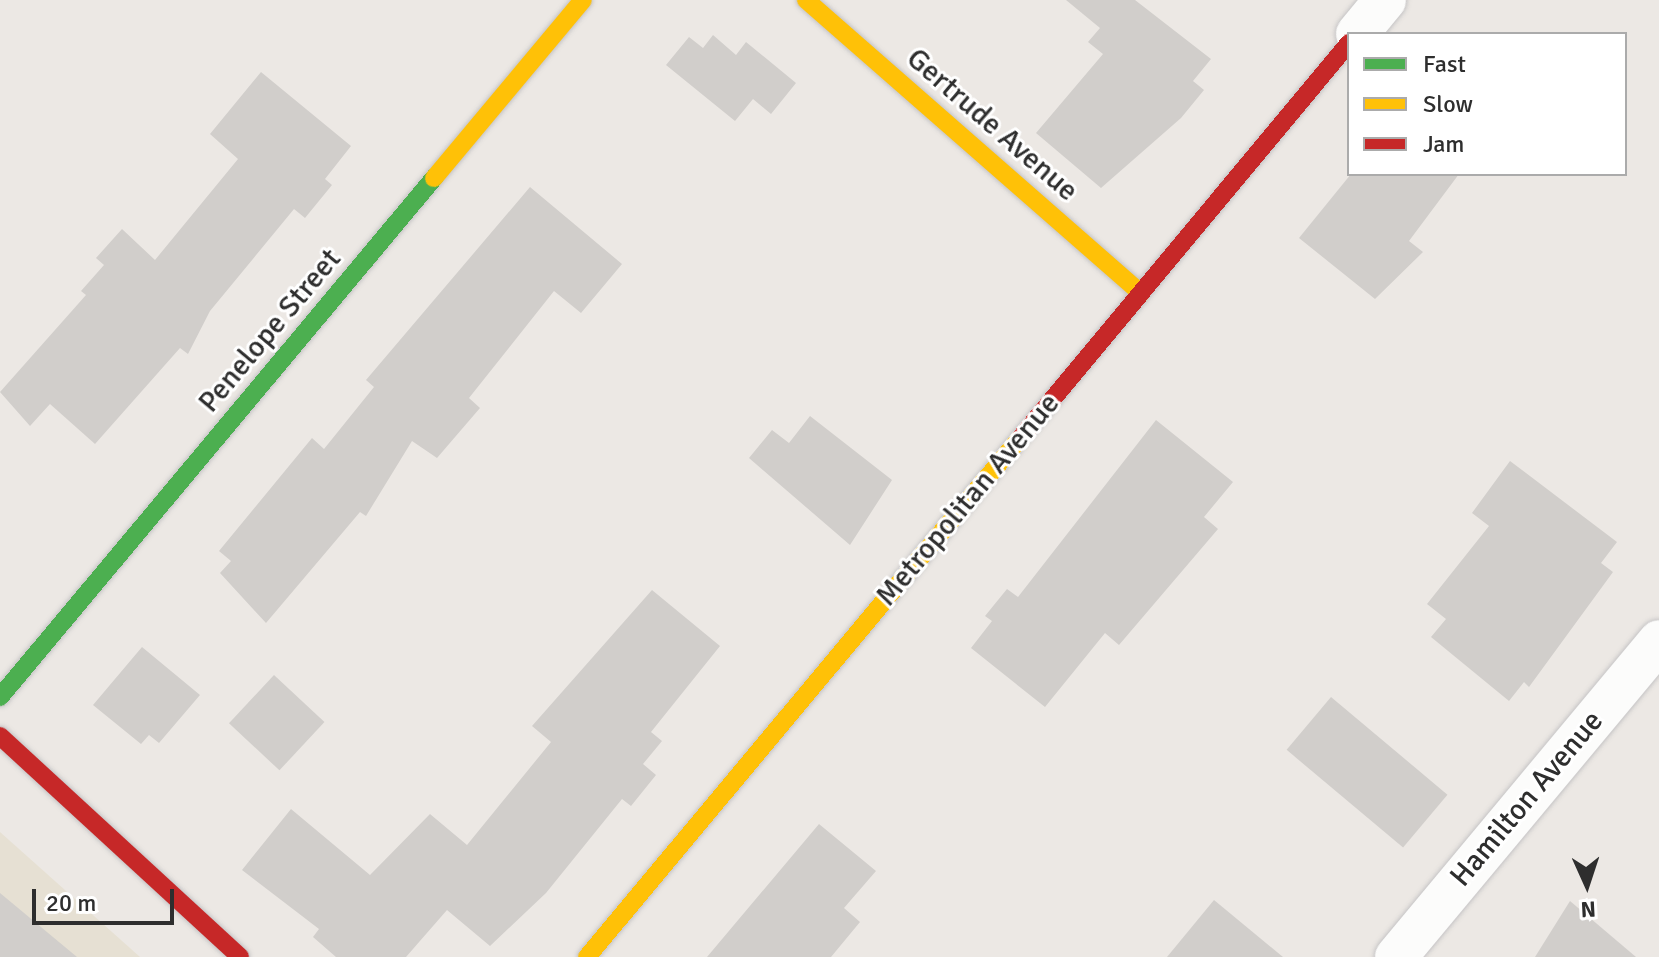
<!DOCTYPE html>
<style>
body{margin:0}
#map{position:relative;width:1659px;height:957px;overflow:hidden;background:#ece8e4;font-family:Signika,sans-serif}
div>[style]{position:absolute}
.education>*{inset:0;background:#e6e0d3}
.building>*{inset:0;background:#d1cecb;transform-origin:0 0}
.roads{filter:drop-shadow(0 0 2px #c5c4c5) drop-shadow(0 0 2px #c5c4c5)}
.street>*{height:42px;margin:-21px;padding:0 21px;transform-origin:21px;border-radius:21px;background:#fcfcfb}
.fast>*{height:18px;margin:-9px;padding:0 9px;transform-origin:9px;border-radius:9px;background:#4caf50}
.slow>*{height:18px;margin:-9px;padding:0 9px;transform-origin:9px;border-radius:9px;background:#ffc107}
.jam>*{height:18px;margin:-9px;padding:0 9px;transform-origin:9px;border-radius:9px;background:#c62828}
span{translate:-50% -50%;white-space:nowrap;text-align:center;line-height:1.15;-webkit-text-stroke:6px #fff;paint-order:stroke}
.street-label{font-size:30px;color:#2e2e2e}
.legend{position:absolute;left:1347px;top:32px;width:280px;height:144px;box-sizing:border-box;background:#fff;border:2px solid #ababab;margin:0;padding:10px 14px;list-style:none;font-size:24px;color:#2e2e2e}
.legend li{display:flex;align-items:center;gap:16px;height:40px}
.legend b{width:40px;border:2px solid #ababab}
.north{position:absolute;left:1547px;top:845px;width:80px;height:80px;-webkit-text-stroke:6px #fff;paint-order:stroke;rotate:177deg;font-size:22px;font-weight:700;line-height:32px;text-align:center;color:#2e2e2e}
.north::after{content:'';display:block;margin:auto;width:28px;height:36px;background:#2e2e2e;clip-path:polygon(50% 0,100% 100%,50% 72%,0 100%)}
.scale{position:absolute;left:32px;top:889px;width:142px;height:36px;box-sizing:border-box;border:4px solid #2e2e2e;border-top:0;padding-left:10px;font-size:24px;line-height:28px;white-space:nowrap;color:#2e2e2e;-webkit-text-stroke:6px #fff;paint-order:stroke}
</style>
<div id="map">
<div class="education">
<i style="clip-path:polygon(0 832px,140px 957px,0 957px)"></i>
</div>
<div class="building">
<i style="clip-path:polygon(1066px 0,1135px 0,1211px 59px,1193px 81px,1204px 90px,1181px 118px,1101px 188px,1036px 133px,1103px 54px,1088px 42px,1100px 28px)"></i>
<i style="clip-path:polygon(713px 35px,736px 55px,746px 42px,796px 83px,771px 114px,753px 99px,735px 121px,666px 65px,689px 37px,703px 48px)"></i>
<i style="clip-path:polygon(261px 72px,351px 146px,325px 179px,332px 185px,305px 218px,294px 209px,210px 311px,188px 354px,180px 348px,95px 444px,50px 404px,30px 426px,0 392px,86px 295px,81px 291px,104px 265px,96px 258px,122px 229px,155px 260px,238px 159px,210px 134px)"></i>
<i style="clip-path:polygon(1351px 174px,1459px 174px,1409px 241px,1423px 252px,1375px 299px,1299px 238px)"></i>
<i style="clip-path:polygon(530px 187px,622px 264px,581px 313px,554px 291px,469px 398px,480px 408px,437px 458px,412px 441px,366px 516px,360px 512px,266px 623px,220px 573px,231px 561px,219px 551px,312px 438px,324px 449px,374px 387px,366px 380px)"></i>
<i style="clip-path:polygon(810px 416px,892px 480px,850px 545px,749px 458px,772px 430px,789px 443px)"></i>
<i style="clip-path:polygon(1156px 420px,1233px 482px,1204px 517px,1218px 529px,1119px 645px,1105px 633px,1045px 707px,971px 648px,992px 621px,985px 616px,1007px 589px,1018px 597px)"></i>
<i style="clip-path:polygon(1510px 461px,1617px 542px,1601px 563px,1613px 572px,1529px 687px,1524px 682px,1509px 701px,1431px 637px,1446px 619px,1427px 604px,1489px 526px,1472px 513px)"></i>
<i style="clip-path:polygon(652px 590px,720px 646px,651px 732px,662px 741px,643px 764px,656px 775px,631px 806px,622px 799px,546px 893px,490px 946px,447px 910px,406px 957px,336px 957px,313px 937px,319px 929px,242px 870px,291px 809px,370px 875px,430px 814px,467px 845px,551px 742px,532px 726px)"></i>
<i style="clip-path:polygon(142px 647px,200px 695px,159px 743px,149px 735px,141px 744px,93px 705px)"></i>
<i style="left:274px;top:675px;width:69px;height:66px;rotate:43deg"></i>
<i style="left:1331px;top:697px;width:152px;height:69px;rotate:40deg"></i>
<i style="clip-path:polygon(819px 824px,876px 871px,844px 908px,860px 922px,831px 957px,707px 957px)"></i>
<i style="clip-path:polygon(0 893px,77px 957px,0 957px)"></i>
<i style="clip-path:polygon(1214px 900px,1283px 957px,1167px 957px)"></i>
<i style="clip-path:polygon(1570px 901px,1636px 957px,1535px 957px)"></i>
</div>
<div class="roads">
<div class="street">
<i style="left:1357px;top:34px;width:44px;rotate:-50.5deg"></i>
<i style="left:1396px;top:957px;width:411px;rotate:-50.2deg"></i>
</div>
<div class="fast">
<i style="left:0;top:697px;width:677px;rotate:-50.1deg"></i>
</div>
<div class="slow">
<i style="left:806px;top:0;width:445px;rotate:41.2deg"></i>
<i style="left:434px;top:178px;width:232px;rotate:-50.1deg"></i>
<i style="left:587px;top:957px;width:677px;rotate:-50.15deg"></i>
</div>
<div class="jam">
<i style="left:1021px;top:437px;width:513px;rotate:-50.22deg"></i>
<i style="left:0;top:736px;width:326px;rotate:42.6deg"></i>
</div>
</div>
<div class="street-label">
<span style="left:992px;top:125px;rotate:41deg">Gertrude Avenue</span>
<span style="left:270px;top:331px;rotate:-50deg">Penelope Street</span>
<span style="left:968px;top:500px;rotate:-50deg">Metropolitan Avenue</span>
<span style="left:1527px;top:799px;rotate:-50deg">Hamilton Avenue</span>
</div>
<ul class="legend">
<li><b style="height:10px;background:#4caf50"></b>Fast</li>
<li><b style="height:10px;background:#ffc107"></b>Slow</li>
<li><b style="height:10px;background:#c62828"></b>Jam</li>
</ul>
<div class="north">N</div>
<div class="scale">20 m</div>
</div>
